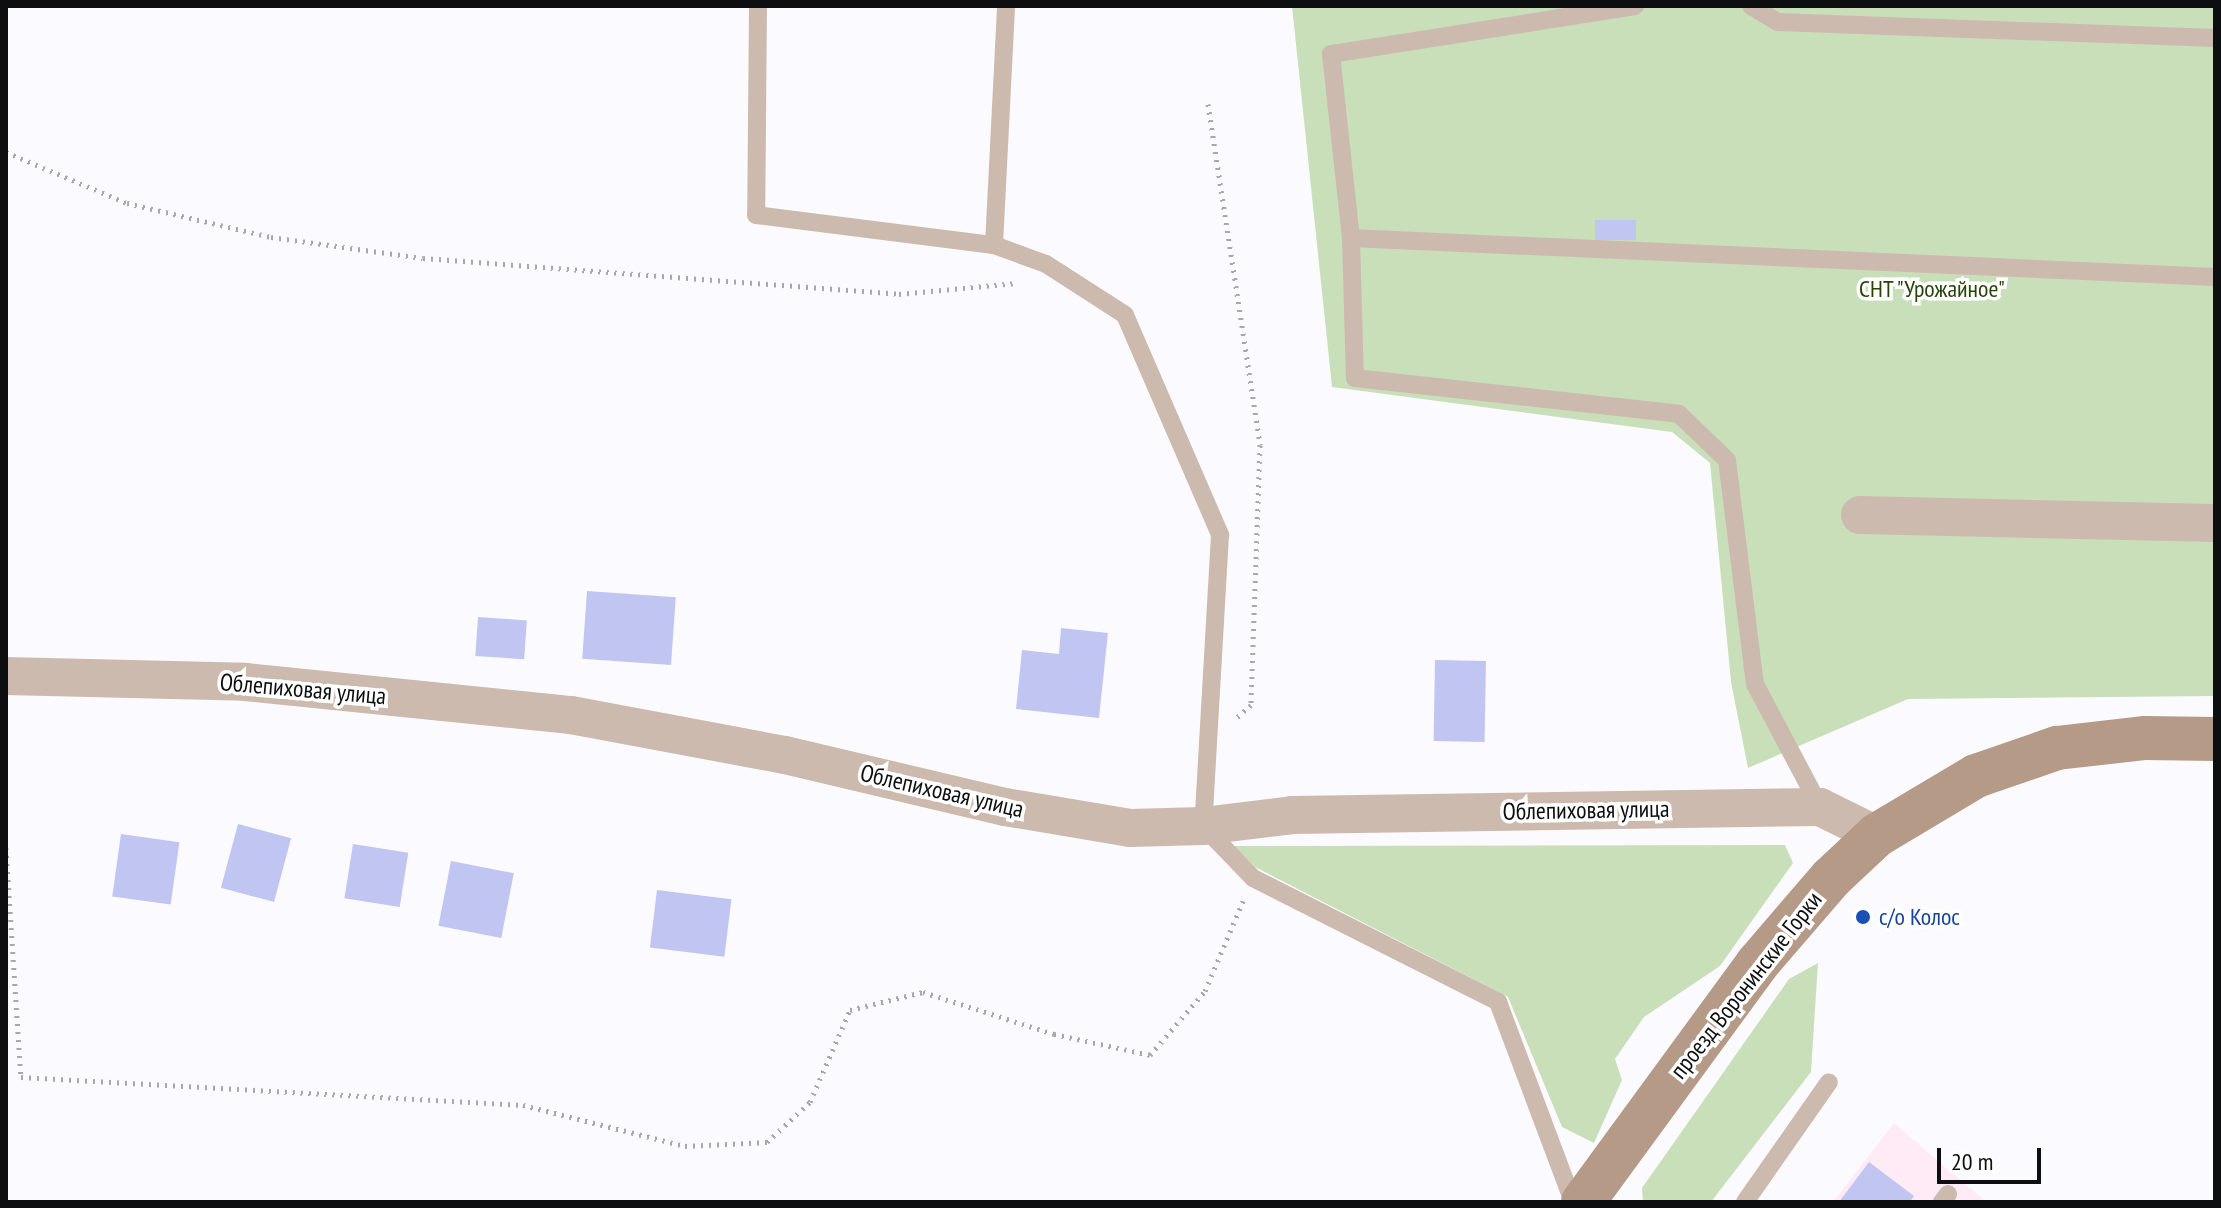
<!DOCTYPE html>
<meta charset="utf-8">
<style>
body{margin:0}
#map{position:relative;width:2221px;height:1208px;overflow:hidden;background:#fbfbff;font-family:"PT Sans Narrow",sans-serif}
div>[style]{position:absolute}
.industrial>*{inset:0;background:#feebf6}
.green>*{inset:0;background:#c9dfba}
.building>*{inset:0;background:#c1c5f1;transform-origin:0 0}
.path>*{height:5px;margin-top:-2.5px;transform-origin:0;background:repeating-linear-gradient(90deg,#a8a8ab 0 2px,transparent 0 8px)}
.lane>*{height:18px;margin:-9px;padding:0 9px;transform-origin:9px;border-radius:9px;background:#cdbaae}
.street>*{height:38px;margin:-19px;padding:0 19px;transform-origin:19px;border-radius:19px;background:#cdbaae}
.secondary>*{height:44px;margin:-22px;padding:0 22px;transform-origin:22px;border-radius:22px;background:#b59a88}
.dots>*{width:22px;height:22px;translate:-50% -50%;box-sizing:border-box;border:4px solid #fff;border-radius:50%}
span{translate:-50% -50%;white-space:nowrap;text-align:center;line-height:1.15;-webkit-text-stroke:7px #fff;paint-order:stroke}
.park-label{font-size:24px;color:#274306}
.street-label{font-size:24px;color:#0d0e0f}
.transit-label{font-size:24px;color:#164399}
.left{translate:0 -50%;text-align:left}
.frame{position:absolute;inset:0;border:8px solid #0d0e0f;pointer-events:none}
.scale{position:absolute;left:1937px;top:1148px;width:104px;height:36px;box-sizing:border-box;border:4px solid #0d0e0f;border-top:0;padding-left:10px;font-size:24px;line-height:28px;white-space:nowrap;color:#0d0e0f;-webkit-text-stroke:6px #fff;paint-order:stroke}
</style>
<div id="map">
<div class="industrial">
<i style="clip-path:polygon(1894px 1123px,1986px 1202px,1833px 1202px)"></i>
</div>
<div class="green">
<i style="clip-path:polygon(1292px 6px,2215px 6px,2215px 696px,1908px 699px,1748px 768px,1731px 682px,1710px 463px,1672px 432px,1332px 387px)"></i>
<i style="clip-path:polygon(1785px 845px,1793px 863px,1720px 966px,1644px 1017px,1615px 1059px,1622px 1080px,1594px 1143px,1562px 1127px,1508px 997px,1255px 867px,1234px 846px)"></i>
<i style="clip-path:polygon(1818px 963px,1811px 1072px,1711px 1202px,1643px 1202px,1642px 1188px,1789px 979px)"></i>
</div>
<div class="building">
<i style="left:1595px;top:220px;width:41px;height:20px"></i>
<i style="left:587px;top:591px;width:89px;height:68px;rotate:4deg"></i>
<i style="left:478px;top:617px;width:49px;height:39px;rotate:4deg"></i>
<i style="clip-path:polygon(1061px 628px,1108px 633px,1099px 718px,1016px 709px,1022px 650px,1059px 654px)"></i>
<i style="left:1435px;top:660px;width:51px;height:81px;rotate:1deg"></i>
<i style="left:238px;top:824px;width:55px;height:66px;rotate:15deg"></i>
<i style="left:121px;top:834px;width:59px;height:63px;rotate:8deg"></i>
<i style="left:353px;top:844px;width:56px;height:55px;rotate:9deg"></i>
<i style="left:451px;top:861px;width:64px;height:66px;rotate:11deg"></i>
<i style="left:657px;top:890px;width:75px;height:58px;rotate:7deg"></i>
<i style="clip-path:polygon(1869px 1162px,1914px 1196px,1910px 1202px,1839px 1202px)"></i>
</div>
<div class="path">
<i style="left:1208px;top:104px;width:345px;rotate:81.3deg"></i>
<i style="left:1260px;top:445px;width:260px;rotate:92deg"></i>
<i style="left:1251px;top:705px;width:21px;rotate:139deg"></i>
<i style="left:6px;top:152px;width:131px;rotate:22.9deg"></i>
<i style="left:127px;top:203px;width:148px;rotate:13.3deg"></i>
<i style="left:271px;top:237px;width:153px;rotate:7.9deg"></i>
<i style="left:423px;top:258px;width:477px;rotate:4.3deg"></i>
<i style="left:899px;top:294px;width:118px;rotate:-5.4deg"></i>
<i style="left:6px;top:848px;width:229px;rotate:86.3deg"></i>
<i style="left:21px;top:1077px;width:503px;rotate:3.19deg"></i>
<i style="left:523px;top:1105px;width:167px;rotate:14.2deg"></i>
<i style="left:685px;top:1146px;width:82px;rotate:-2.8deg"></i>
<i style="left:767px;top:1142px;width:59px;rotate:-42.9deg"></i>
<i style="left:810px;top:1102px;width:100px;rotate:-66.5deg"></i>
<i style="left:850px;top:1010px;width:75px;rotate:-13.9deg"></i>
<i style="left:923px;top:992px;width:138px;rotate:17.8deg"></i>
<i style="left:1054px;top:1034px;width:98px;rotate:12.3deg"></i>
<i style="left:1150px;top:1055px;width:84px;rotate:-49.3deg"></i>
<i style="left:1205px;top:991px;width:98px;rotate:-67.1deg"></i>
</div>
<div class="lane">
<i style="left:758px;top:6px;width:209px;rotate:90.5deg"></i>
<i style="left:756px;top:215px;width:240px;rotate:7.2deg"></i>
<i style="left:994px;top:245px;width:55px;rotate:20.1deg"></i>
<i style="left:1046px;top:264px;width:94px;rotate:32.8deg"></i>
<i style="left:1125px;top:315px;width:240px;rotate:66.6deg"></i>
<i style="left:1220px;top:535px;width:291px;rotate:93.3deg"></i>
<i style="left:1203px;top:826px;width:72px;rotate:46.1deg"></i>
<i style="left:1253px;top:878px;width:275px;rotate:26.8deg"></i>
<i style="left:1498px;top:1002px;width:214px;rotate:69.4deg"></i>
<i style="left:1635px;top:6px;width:308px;rotate:171deg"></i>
<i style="left:1331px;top:54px;width:185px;rotate:83.8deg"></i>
<i style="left:1351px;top:238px;width:140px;rotate:88.4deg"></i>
<i style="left:1355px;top:378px;width:326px;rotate:6.3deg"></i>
<i style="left:1679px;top:414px;width:66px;rotate:43.8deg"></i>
<i style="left:1727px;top:460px;width:226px;rotate:82.9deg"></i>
<i style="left:1755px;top:684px;width:139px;rotate:62.1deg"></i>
<i style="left:1751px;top:6px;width:31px;rotate:31deg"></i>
<i style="left:1778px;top:22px;width:437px;rotate:2.1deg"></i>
<i style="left:1351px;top:238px;width:865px;rotate:2.58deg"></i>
<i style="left:994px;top:245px;width:239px;rotate:-87.1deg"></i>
<i style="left:1745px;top:1202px;width:146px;rotate:-55deg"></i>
<i style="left:1942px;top:1202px;width:10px;rotate:-53deg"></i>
</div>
<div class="street">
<i style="left:1860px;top:515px;width:355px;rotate:1.3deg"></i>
<i style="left:6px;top:676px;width:239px;rotate:1.4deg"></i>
<i style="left:245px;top:682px;width:328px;rotate:5.8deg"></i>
<i style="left:571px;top:715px;width:218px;rotate:10.6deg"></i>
<i style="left:785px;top:755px;width:226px;rotate:13.3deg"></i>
<i style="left:1005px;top:807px;width:127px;rotate:9.5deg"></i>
<i style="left:1130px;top:828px;width:73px;rotate:-1.6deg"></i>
<i style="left:1203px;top:826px;width:90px;rotate:-7deg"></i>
<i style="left:1292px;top:815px;width:528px;rotate:-0.87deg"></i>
<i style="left:1820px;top:807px;width:64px;rotate:26.2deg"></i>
</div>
<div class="secondary">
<i style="left:1583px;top:1202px;width:295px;rotate:-53.8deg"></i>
<i style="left:1757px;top:964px;width:113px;rotate:-49.3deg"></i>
<i style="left:1831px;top:878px;width:63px;rotate:-43.1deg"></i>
<i style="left:1877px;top:835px;width:115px;rotate:-30.8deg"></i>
<i style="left:1976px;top:776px;width:86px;rotate:-19.1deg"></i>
<i style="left:2057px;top:748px;width:89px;rotate:-6.5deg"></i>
<i style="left:2145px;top:738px;width:70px;rotate:0.8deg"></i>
</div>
<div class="dots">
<i style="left:1863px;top:917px;background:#1a4fb4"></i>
</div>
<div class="park-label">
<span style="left:1932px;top:289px">СНТ "Урожайное"</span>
</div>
<div class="street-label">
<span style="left:303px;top:689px;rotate:5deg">Облепиховая улица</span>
<span style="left:942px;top:791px;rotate:13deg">Облепиховая улица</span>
<span style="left:1586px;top:810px;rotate:-1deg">Облепиховая улица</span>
<span style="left:1746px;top:985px;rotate:-52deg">проезд Воронинские Горки</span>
</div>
<div class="transit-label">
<span class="left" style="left:1879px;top:917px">с/о Колос</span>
</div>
<div class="frame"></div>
<div class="scale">20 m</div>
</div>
